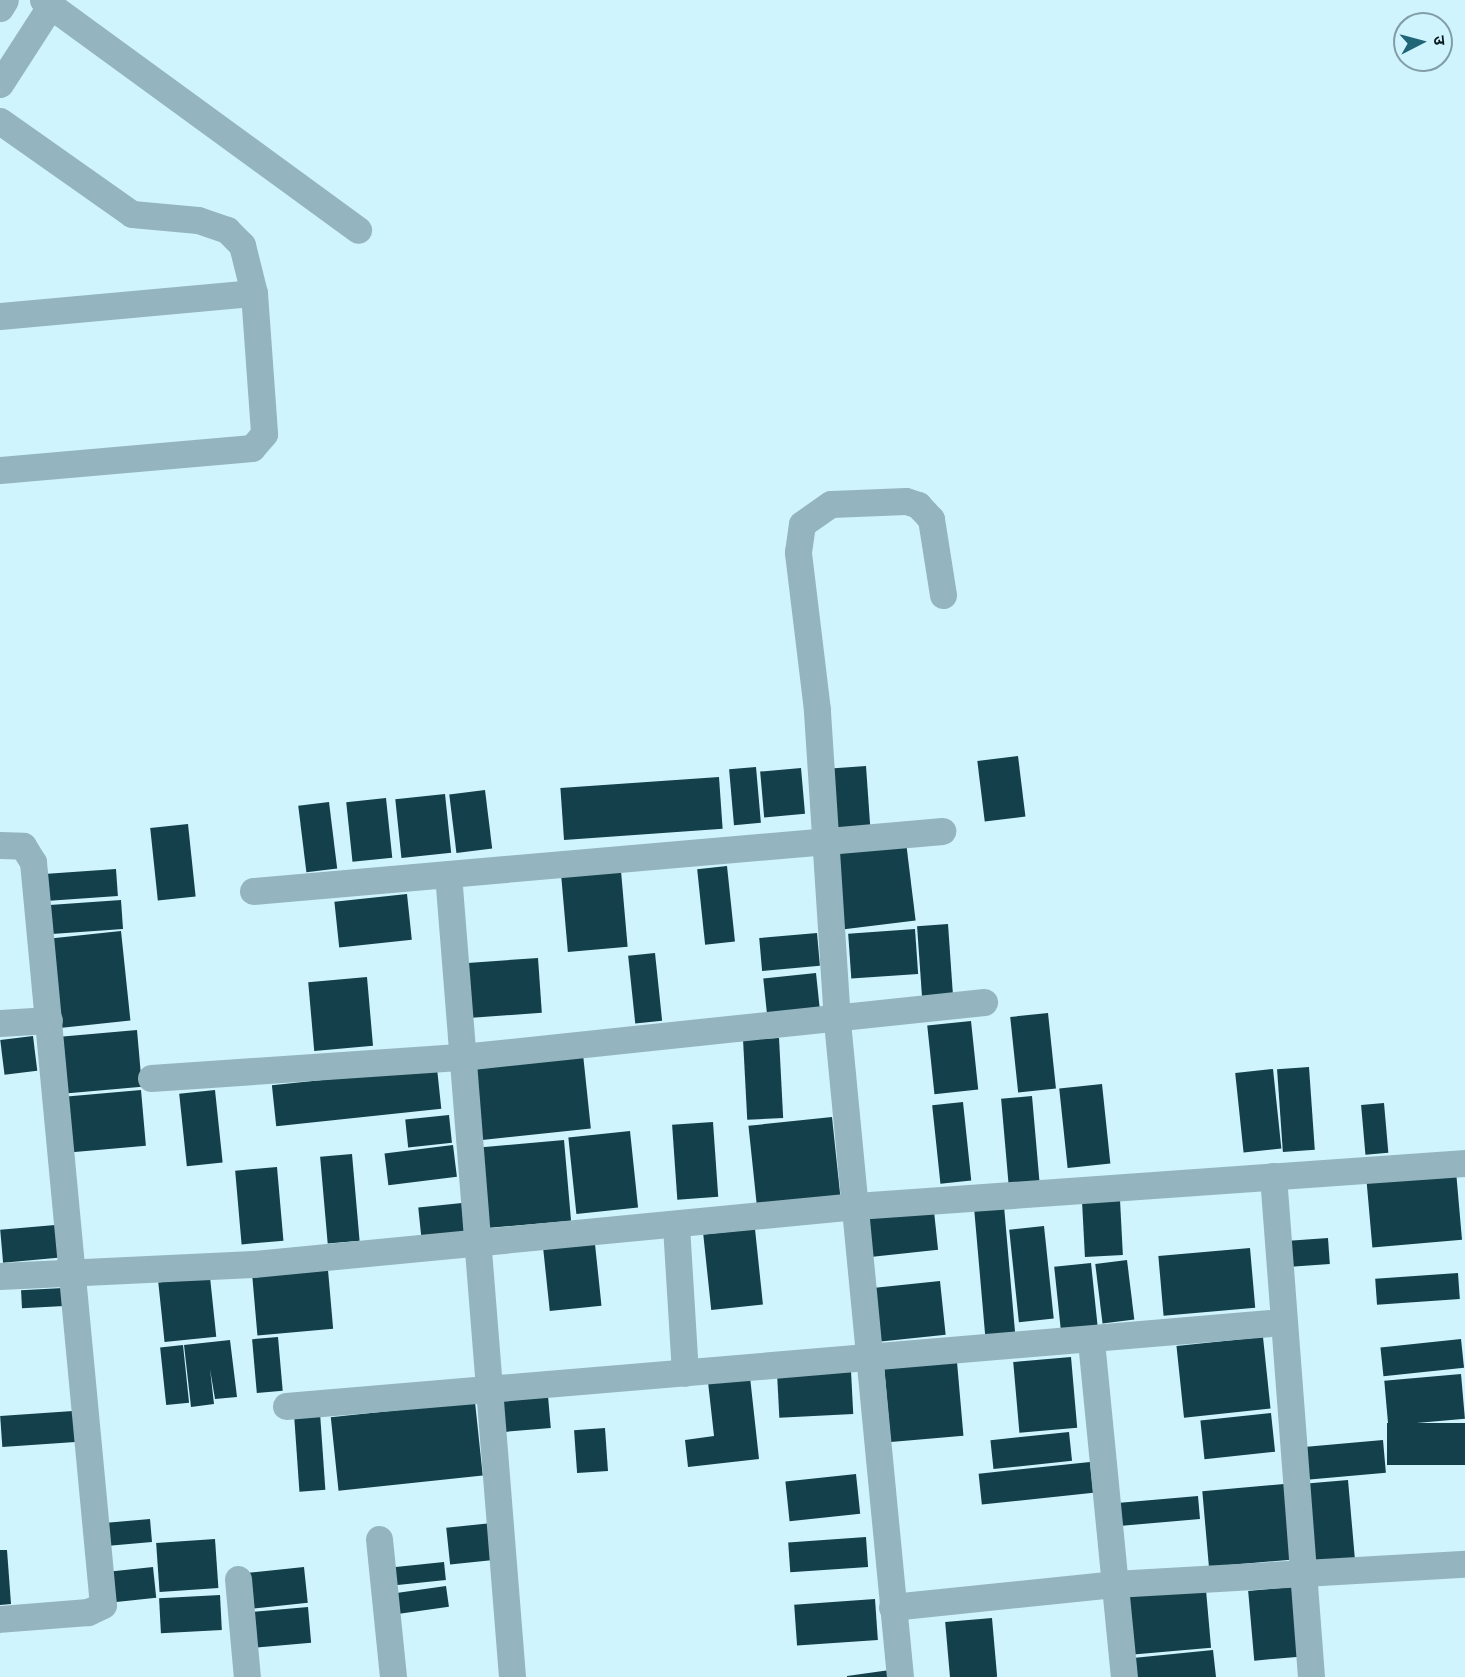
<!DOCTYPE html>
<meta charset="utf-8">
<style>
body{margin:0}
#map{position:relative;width:1465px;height:1677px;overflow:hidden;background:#d0f4fe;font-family:Raleway,"Noto Sans Devanagari",sans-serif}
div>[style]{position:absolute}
.building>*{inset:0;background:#13404b;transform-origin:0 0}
.minor>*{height:27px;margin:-13.5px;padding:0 13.5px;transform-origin:13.5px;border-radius:13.5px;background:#94b5bf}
span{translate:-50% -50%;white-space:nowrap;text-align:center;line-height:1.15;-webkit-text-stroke:6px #d0f4fe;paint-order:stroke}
.north{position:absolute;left:1393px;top:12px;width:60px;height:60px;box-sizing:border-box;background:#d0f4fe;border:2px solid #819da5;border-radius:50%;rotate:84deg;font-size:16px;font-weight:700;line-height:24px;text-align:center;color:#0a1b20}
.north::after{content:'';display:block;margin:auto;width:21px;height:27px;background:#216677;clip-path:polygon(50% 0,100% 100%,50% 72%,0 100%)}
</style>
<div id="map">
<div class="building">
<i style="left:1018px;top:756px;width:61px;height:41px;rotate:83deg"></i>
<i style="left:866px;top:766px;width:60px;height:39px;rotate:86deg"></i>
<i style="left:756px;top:767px;width:56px;height:27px;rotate:85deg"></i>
<i style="left:801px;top:768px;width:46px;height:41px;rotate:85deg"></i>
<i style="left:719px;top:777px;width:52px;height:159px;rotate:86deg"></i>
<i style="left:485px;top:790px;width:59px;height:36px;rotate:83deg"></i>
<i style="left:445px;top:794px;width:59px;height:50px;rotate:84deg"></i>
<i style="left:386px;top:798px;width:60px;height:40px;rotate:84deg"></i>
<i style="left:329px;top:802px;width:67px;height:31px;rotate:83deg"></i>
<i style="left:188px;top:824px;width:73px;height:38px;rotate:84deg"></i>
<i style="left:906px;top:842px;width:79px;height:74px;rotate:83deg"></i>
<i style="left:727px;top:866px;width:76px;height:30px;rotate:84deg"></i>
<i style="left:116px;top:869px;width:27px;height:72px;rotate:86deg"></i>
<i style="left:621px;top:871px;width:76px;height:60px;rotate:85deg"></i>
<i style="left:407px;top:894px;width:46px;height:73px;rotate:84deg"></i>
<i style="left:121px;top:900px;width:29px;height:75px;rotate:86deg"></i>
<i style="left:948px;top:924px;width:71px;height:31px;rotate:86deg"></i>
<i style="left:915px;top:929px;width:45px;height:67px;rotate:86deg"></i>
<i style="left:121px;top:931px;width:90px;height:71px;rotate:84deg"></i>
<i style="left:817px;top:933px;width:33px;height:58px;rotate:85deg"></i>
<i style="left:655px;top:953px;width:68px;height:27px;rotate:84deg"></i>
<i style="left:538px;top:958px;width:55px;height:81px;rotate:86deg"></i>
<i style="left:816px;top:973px;width:39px;height:53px;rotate:84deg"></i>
<i style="left:367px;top:977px;width:69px;height:59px;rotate:85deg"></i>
<i style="left:1048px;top:1013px;width:76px;height:38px;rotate:84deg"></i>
<i style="left:971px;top:1021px;width:69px;height:44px;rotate:84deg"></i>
<i style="left:137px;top:1030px;width:57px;height:77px;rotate:85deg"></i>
<i style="left:33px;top:1036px;width:35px;height:33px;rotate:83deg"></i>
<i style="left:779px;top:1038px;width:80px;height:36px;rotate:87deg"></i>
<i style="left:583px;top:1054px;width:75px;height:114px;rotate:84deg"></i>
<i style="left:1309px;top:1067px;width:83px;height:32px;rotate:86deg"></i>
<i style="left:437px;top:1068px;width:41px;height:166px;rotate:84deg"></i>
<i style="left:1273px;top:1069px;width:80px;height:38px;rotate:84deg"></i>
<i style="left:1102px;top:1084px;width:80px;height:43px;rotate:84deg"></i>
<i style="left:141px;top:1090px;width:56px;height:77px;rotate:85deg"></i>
<i style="left:215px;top:1090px;width:73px;height:36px;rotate:84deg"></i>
<i style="left:1032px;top:1096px;width:85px;height:31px;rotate:85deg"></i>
<i style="left:963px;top:1102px;width:79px;height:31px;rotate:84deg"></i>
<i style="left:1384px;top:1103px;width:50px;height:23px;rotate:85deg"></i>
<i style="left:449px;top:1115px;width:28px;height:44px;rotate:84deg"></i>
<i style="left:832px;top:1117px;width:85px;height:84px;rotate:84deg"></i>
<i style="left:713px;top:1122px;width:75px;height:41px;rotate:86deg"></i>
<i style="left:630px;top:1131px;width:77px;height:62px;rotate:84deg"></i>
<i style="left:564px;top:1140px;width:81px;height:88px;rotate:85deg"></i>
<i style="left:453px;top:1145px;width:32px;height:69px;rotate:83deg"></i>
<i style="left:352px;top:1154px;width:87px;height:32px;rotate:85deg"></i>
<i style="left:277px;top:1167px;width:74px;height:42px;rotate:85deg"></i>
<i style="left:1456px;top:1171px;width:69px;height:90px;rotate:85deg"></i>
<i style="left:1120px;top:1200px;width:55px;height:38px;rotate:87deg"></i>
<i style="left:462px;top:1203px;width:31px;height:44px;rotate:84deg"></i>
<i style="left:1004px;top:1206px;width:127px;height:30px;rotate:85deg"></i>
<i style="left:934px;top:1211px;width:39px;height:68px;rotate:84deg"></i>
<i style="left:55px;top:1225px;width:33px;height:55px;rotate:85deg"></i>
<i style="left:1044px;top:1226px;width:93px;height:35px;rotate:84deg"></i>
<i style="left:755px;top:1229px;width:76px;height:52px;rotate:84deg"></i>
<i style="left:1328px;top:1238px;width:26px;height:46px;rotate:86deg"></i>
<i style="left:595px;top:1244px;width:62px;height:52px;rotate:84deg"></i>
<i style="left:1250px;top:1248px;width:60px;height:92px;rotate:85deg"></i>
<i style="left:1127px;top:1260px;width:60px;height:32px;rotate:83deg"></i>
<i style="left:1091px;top:1263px;width:66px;height:37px;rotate:84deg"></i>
<i style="left:328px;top:1270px;width:59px;height:76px;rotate:85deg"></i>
<i style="left:1458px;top:1273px;width:26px;height:83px;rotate:86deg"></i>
<i style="left:210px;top:1277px;width:60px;height:52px;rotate:84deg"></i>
<i style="left:940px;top:1281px;width:54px;height:70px;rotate:84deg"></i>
<i style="left:63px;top:1288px;width:18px;height:42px;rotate:87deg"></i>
<i style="left:278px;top:1337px;width:54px;height:26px;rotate:85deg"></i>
<i style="left:1263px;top:1337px;width:72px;height:87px;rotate:84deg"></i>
<i style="left:1461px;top:1339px;width:29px;height:81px;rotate:84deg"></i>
<i style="clip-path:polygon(230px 1340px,237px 1397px,215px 1399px,210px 1369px,214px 1404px,191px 1407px,184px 1345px)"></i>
<i style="left:183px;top:1345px;width:58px;height:23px;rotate:84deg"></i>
<i style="left:1071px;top:1357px;width:71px;height:58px;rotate:85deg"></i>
<i style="left:957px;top:1362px;width:74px;height:73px;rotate:85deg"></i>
<i style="left:851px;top:1371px;width:43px;height:74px;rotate:87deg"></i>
<i style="left:1461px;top:1374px;width:45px;height:77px;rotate:85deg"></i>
<i style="clip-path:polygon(750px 1377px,759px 1459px,688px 1467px,685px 1440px,714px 1436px,708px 1382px)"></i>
<i style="left:548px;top:1396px;width:32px;height:49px;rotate:85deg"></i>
<i style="left:475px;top:1402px;width:74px;height:145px;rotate:84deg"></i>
<i style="left:73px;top:1411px;width:31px;height:73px;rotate:86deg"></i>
<i style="left:320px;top:1413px;width:77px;height:26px;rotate:86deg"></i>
<i style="left:1271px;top:1413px;width:39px;height:71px;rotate:84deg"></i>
<i style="left:1465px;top:1423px;width:42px;height:78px;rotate:90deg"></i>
<i style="left:605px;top:1428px;width:43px;height:31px;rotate:86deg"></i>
<i style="left:1069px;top:1432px;width:29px;height:79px;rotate:84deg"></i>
<i style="left:1383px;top:1440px;width:33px;height:82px;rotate:85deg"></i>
<i style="left:1090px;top:1462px;width:31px;height:112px;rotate:84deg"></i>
<i style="left:856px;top:1474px;width:40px;height:71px;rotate:84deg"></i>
<i style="left:1348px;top:1480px;width:79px;height:47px;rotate:85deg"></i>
<i style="left:1284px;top:1484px;width:76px;height:82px;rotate:85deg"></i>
<i style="left:1198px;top:1496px;width:23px;height:81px;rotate:85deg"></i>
<i style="left:150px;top:1519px;width:23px;height:46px;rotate:85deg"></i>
<i style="left:492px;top:1523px;width:37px;height:46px;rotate:84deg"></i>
<i style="left:866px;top:1537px;width:30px;height:78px;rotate:86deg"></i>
<i style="left:215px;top:1539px;width:49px;height:59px;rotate:86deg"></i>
<i style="clip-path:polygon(0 1550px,7px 1550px,11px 1604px,0 1605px)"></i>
<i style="left:444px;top:1562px;width:18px;height:51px;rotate:84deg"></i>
<i style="left:153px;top:1567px;width:31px;height:52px;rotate:84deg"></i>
<i style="left:304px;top:1567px;width:36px;height:58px;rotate:84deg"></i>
<i style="left:446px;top:1586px;width:21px;height:50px;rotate:82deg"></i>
<i style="left:1293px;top:1587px;width:70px;height:45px;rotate:85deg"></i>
<i style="left:1206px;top:1590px;width:58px;height:78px;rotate:85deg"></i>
<i style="left:220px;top:1595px;width:35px;height:61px;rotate:87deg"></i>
<i style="left:875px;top:1599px;width:41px;height:81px;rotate:86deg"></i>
<i style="left:308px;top:1607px;width:36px;height:60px;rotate:85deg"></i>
<i style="left:992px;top:1618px;width:59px;height:47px;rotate:85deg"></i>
<i style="clip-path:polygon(1213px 1650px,1216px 1677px,1135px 1677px,1133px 1658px)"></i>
<i style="clip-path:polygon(890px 1670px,891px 1677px,847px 1677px,847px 1676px)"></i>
</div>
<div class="minor">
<i style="left:43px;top:0;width:390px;rotate:36.1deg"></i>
<i style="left:0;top:8px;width:9px;rotate:-58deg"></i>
<i style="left:0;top:84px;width:94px;rotate:-57.2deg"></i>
<i style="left:0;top:121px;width:161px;rotate:35.2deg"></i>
<i style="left:132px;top:214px;width:66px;rotate:5.2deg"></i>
<i style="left:198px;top:220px;width:31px;rotate:19deg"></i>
<i style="left:227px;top:230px;width:21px;rotate:45deg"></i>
<i style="left:242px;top:245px;width:49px;rotate:76deg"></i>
<i style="left:254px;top:293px;width:141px;rotate:85.9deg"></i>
<i style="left:264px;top:434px;width:18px;rotate:131deg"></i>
<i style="left:252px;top:448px;width:253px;rotate:175deg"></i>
<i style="left:0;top:316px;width:255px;rotate:-5.2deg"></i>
<i style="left:0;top:845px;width:23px;rotate:2deg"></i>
<i style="left:23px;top:846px;width:19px;rotate:58deg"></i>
<i style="left:33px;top:862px;width:746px;rotate:84.62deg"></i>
<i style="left:103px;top:1605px;width:17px;rotate:155deg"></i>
<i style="left:88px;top:1612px;width:88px;rotate:175.5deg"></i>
<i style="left:448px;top:874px;width:806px;rotate:85.44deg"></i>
<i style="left:253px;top:891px;width:692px;rotate:-4.98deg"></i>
<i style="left:0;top:1023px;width:49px;rotate:-3.5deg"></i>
<i style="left:151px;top:1078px;width:312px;rotate:-3.9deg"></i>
<i style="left:462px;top:1057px;width:525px;rotate:-6.01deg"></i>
<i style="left:1273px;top:1176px;width:502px;rotate:85.66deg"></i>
<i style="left:676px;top:1226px;width:147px;rotate:86.5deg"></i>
<i style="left:0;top:1276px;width:253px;rotate:-2.7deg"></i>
<i style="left:253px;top:1264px;width:606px;rotate:-5.49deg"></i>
<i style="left:856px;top:1206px;width:611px;rotate:-4.04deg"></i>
<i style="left:1091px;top:1341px;width:338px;rotate:84.4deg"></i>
<i style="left:286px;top:1406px;width:1001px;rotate:-4.82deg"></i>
<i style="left:379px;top:1539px;width:139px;rotate:84.2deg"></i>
<i style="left:238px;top:1579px;width:98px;rotate:84.8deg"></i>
<i style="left:892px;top:1607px;width:223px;rotate:-5.9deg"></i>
<i style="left:1114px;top:1584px;width:352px;rotate:-3.3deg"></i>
<i style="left:900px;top:1677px;width:659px;rotate:-95.49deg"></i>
<i style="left:837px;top:1021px;width:312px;rotate:-93.7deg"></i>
<i style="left:817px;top:710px;width:159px;rotate:-96.9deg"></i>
<i style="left:798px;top:552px;width:28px;rotate:-82deg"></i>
<i style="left:802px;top:524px;width:35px;rotate:-35deg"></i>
<i style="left:831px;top:504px;width:75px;rotate:-2.3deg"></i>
<i style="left:906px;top:501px;width:13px;rotate:18deg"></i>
<i style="left:918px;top:505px;width:19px;rotate:47deg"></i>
<i style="left:931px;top:519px;width:77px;rotate:81deg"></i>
</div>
<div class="north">उ</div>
</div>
